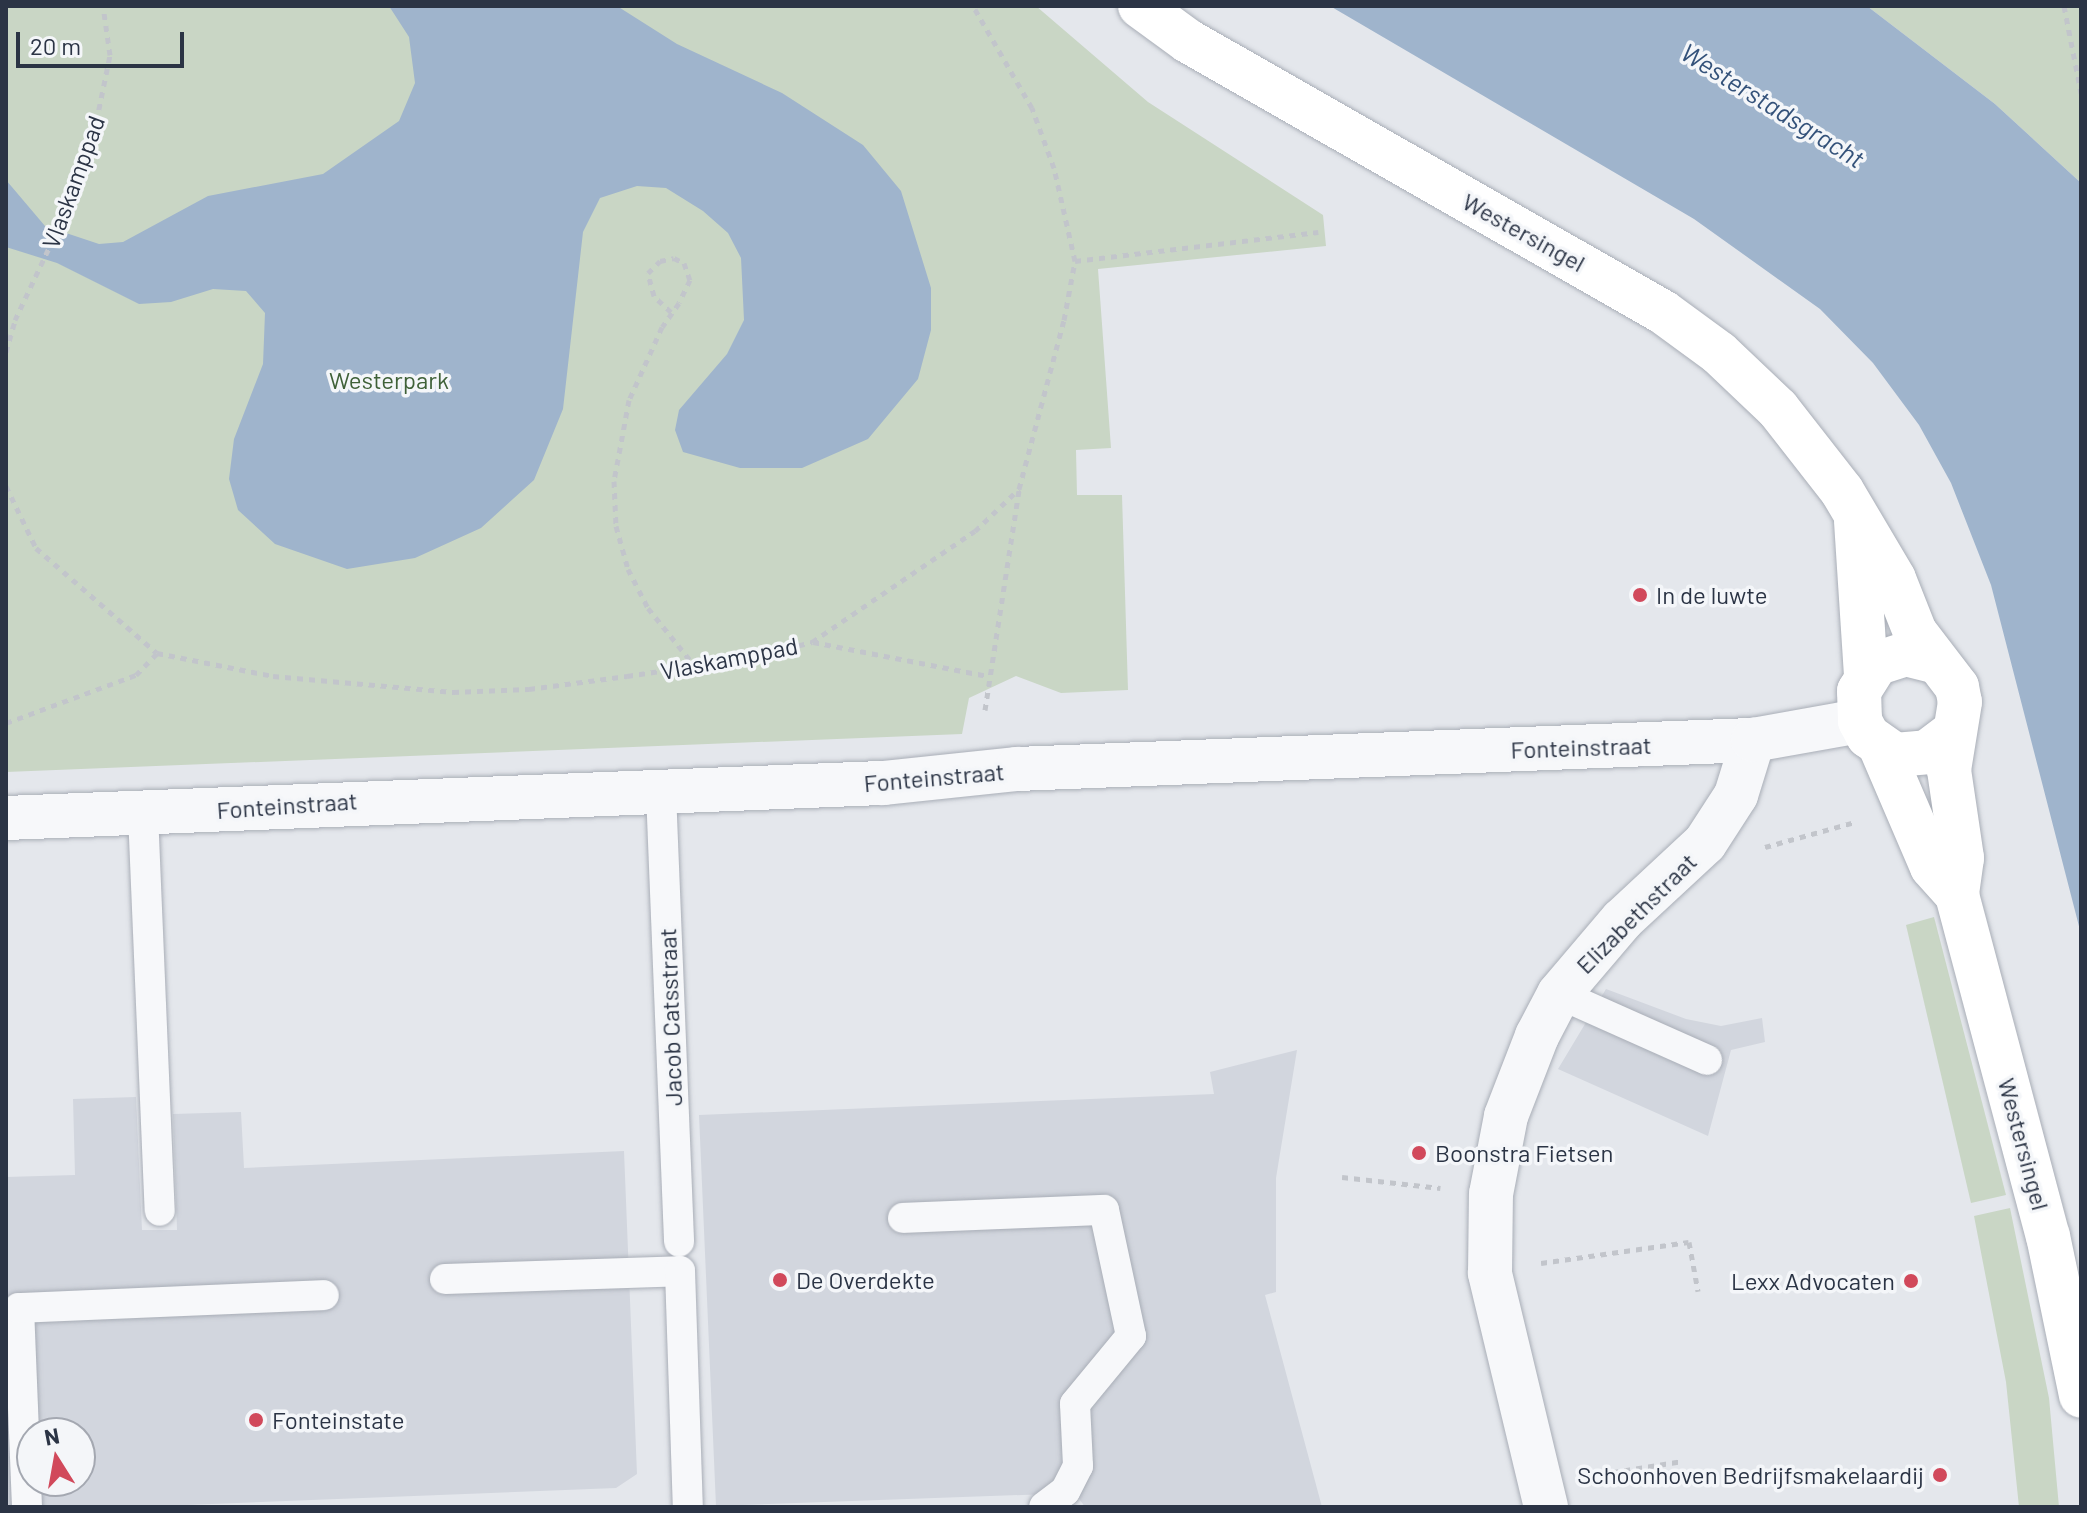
<!DOCTYPE html>
<style>
body{margin:0}
#map{position:relative;width:2087px;height:1513px;overflow:hidden;background:#e4e7ec;font-family:Barlow,sans-serif}
div>[style]{position:absolute}
.built>*{inset:0;background:#d2d6de}
.green>*{inset:0;background:#c9d6c5}
.water>*{inset:0;background:#9fb4cc}
.path>*{height:5px;margin-top:-2.5px;transform-origin:0;background:repeating-linear-gradient(90deg,#c2c5cb 0 6px,transparent 0 12px)}
.roads{filter:drop-shadow(0 0 2px #a9aeb7) drop-shadow(0 0 2px #a9aeb7)}
.service>*{height:30px;margin:-15px;padding:0 15px;transform-origin:15px;border-radius:15px;background:#f7f8fa}
.minor>*{height:44px;margin:-22px;padding:0 22px;transform-origin:22px;border-radius:22px;background:#f7f8fa}
.tertiary>*{height:44px;margin:-22px;padding:0 22px;transform-origin:22px;border-radius:22px;background:#f7f8fa}
.secondary>*{height:44px;margin:-22px;padding:0 22px;transform-origin:22px;border-radius:22px;background:#fff}
.dots>*{width:22px;height:22px;translate:-50% -50%;box-sizing:border-box;border:4px solid #f4f6f9;border-radius:50%}
span{translate:-50% -50%;white-space:nowrap;text-align:center;line-height:1.15;-webkit-text-stroke:7px #f4f6f9;paint-order:stroke}
.street-label{font-size:24px;color:#2b3445}
.park-label{font-size:24px;color:#3f6138}
.poi-label{font-size:24px;color:#2b3445}
.left{translate:0 -50%;text-align:left}
.right{translate:-100% -50%;text-align:right}
.water-label{font-size:26px;color:#34527a;font-style:italic}
.frame{position:absolute;inset:0;border:8px solid #2b3445;pointer-events:none}
.north{position:absolute;left:16px;top:1417px;width:80px;height:80px;box-sizing:border-box;background:#f4f6f9;border:2px solid #a4a8b1;border-radius:50%;rotate:349deg;font-size:22px;font-weight:700;line-height:32px;text-align:center;color:#2b3445}
.north::after{content:'';display:block;margin:auto;width:28px;height:36px;background:#d1495b;clip-path:polygon(50% 0,100% 100%,50% 72%,0 100%)}
.scale{position:absolute;left:16px;top:32px;width:168px;height:36px;box-sizing:border-box;border:4px solid #2b3445;border-top:0;padding-left:10px;font-size:24px;line-height:28px;white-space:nowrap;color:#2b3445;-webkit-text-stroke:6px #f4f6f9;paint-order:stroke}
</style>
<div id="map">
<div class="built">
<i style="clip-path:polygon(1606px 989px,1686px 1019px,1721px 1026px,1762px 1018px,1765px 1042px,1731px 1050px,1708px 1136px,1558px 1069px)"></i>
<i style="clip-path:polygon(1297px 1050px,1276px 1178px,1276px 1292px,1265px 1295px,1322px 1507px,1085px 1507px,1075px 1493px,716px 1506px,699px 1115px,1214px 1094px,1210px 1072px)"></i>
<i style="clip-path:polygon(evenodd,136px 1097px,142px 1230px,177px 1230px,173px 1114px,241px 1112px,244px 1168px,624px 1151px,637px 1474px,616px 1488px,137px 1507px,6px 1507px,6px 1177px,75px 1175px,73px 1099px,136px 1097px,32px 1433px,80px 1433px,80px 1481px,32px 1481px,32px 1433px)"></i>
</div>
<div class="green">
<i style="clip-path:polygon(6px 6px,1036px 6px,1148px 102px,1323px 215px,1326px 246px,1098px 269px,1111px 448px,1076px 450px,1077px 495px,1122px 495px,1128px 690px,1061px 693px,1016px 676px,969px 698px,962px 734px,6px 772px)"></i>
<i style="clip-path:polygon(1867px 6px,2081px 6px,2081px 183px,1995px 104px)"></i>
<i style="clip-path:polygon(1934px 917px,2006px 1195px,1971px 1203px,1906px 925px)"></i>
<i style="clip-path:polygon(2010px 1208px,2049px 1398px,2059px 1507px,2019px 1507px,2006px 1382px,1974px 1216px)"></i>
</div>
<div class="water">
<i style="clip-path:polygon(389px 6px,617px 6px,677px 44px,782px 93px,863px 145px,901px 191px,931px 288px,931px 330px,918px 379px,868px 439px,802px 468px,740px 468px,683px 452px,675px 430px,679px 410px,727px 354px,744px 320px,741px 258px,728px 233px,703px 211px,666px 188px,637px 186px,600px 198px,583px 232px,563px 409px,534px 480px,481px 528px,415px 558px,347px 569px,275px 544px,238px 510px,229px 479px,234px 439px,263px 364px,265px 313px,246px 291px,213px 289px,171px 302px,139px 304px,57px 263px,6px 247px,6px 180px,45px 226px,99px 244px,123px 242px,208px 196px,323px 174px,399px 121px,415px 83px,409px 37px)"></i>
<i style="clip-path:polygon(1330px 6px,1867px 6px,1995px 104px,2081px 183px,2081px 934px,1991px 585px,1951px 483px,1919px 425px,1873px 363px,1820px 309px,1694px 219px)"></i>
</div>
<div class="path">
<i style="left:2064px;top:6px;width:89px;rotate:78.9deg"></i>
<i style="left:1075px;top:261px;width:245px;rotate:-6.8deg"></i>
<i style="left:671px;top:312px;width:23px;rotate:-137deg"></i>
<i style="left:654px;top:296px;width:24px;rotate:-105deg"></i>
<i style="left:648px;top:273px;width:17px;rotate:-45deg"></i>
<i style="left:660px;top:261px;width:14px;rotate:-12deg"></i>
<i style="left:674px;top:258px;width:11px;rotate:27deg"></i>
<i style="left:684px;top:263px;width:18px;rotate:71deg"></i>
<i style="left:690px;top:280px;width:25px;rotate:116deg"></i>
<i style="left:679px;top:303px;width:29px;rotate:125deg"></i>
<i style="left:662px;top:327px;width:80px;rotate:114.3deg"></i>
<i style="left:629px;top:400px;width:82px;rotate:100.5deg"></i>
<i style="left:614px;top:481px;width:45px;rotate:87.5deg"></i>
<i style="left:616px;top:526px;width:45px;rotate:74.4deg"></i>
<i style="left:628px;top:569px;width:44px;rotate:62.9deg"></i>
<i style="left:648px;top:608px;width:73px;rotate:51.1deg"></i>
<i style="left:6px;top:352px;width:33px;rotate:-74deg"></i>
<i style="left:15px;top:320px;width:110px;rotate:-64.8deg"></i>
<i style="left:62px;top:220px;width:93px;rotate:-69.8deg"></i>
<i style="left:94px;top:133px;width:80px;rotate:-78.4deg"></i>
<i style="left:110px;top:55px;width:49px;rotate:-98.1deg"></i>
<i style="left:6px;top:486px;width:69px;rotate:64.2deg"></i>
<i style="left:36px;top:548px;width:160px;rotate:41deg"></i>
<i style="left:157px;top:653px;width:118px;rotate:11.2deg"></i>
<i style="left:273px;top:676px;width:181px;rotate:5.1deg"></i>
<i style="left:453px;top:692px;width:76px;rotate:-2.3deg"></i>
<i style="left:529px;top:689px;width:99px;rotate:-7.6deg"></i>
<i style="left:627px;top:676px;width:126px;rotate:-8.6deg"></i>
<i style="left:752px;top:657px;width:62px;rotate:-14deg"></i>
<i style="left:812px;top:642px;width:197px;rotate:-34.3deg"></i>
<i style="left:975px;top:531px;width:61px;rotate:-43.7deg"></i>
<i style="left:1019px;top:489px;width:175px;rotate:-75.1deg"></i>
<i style="left:1064px;top:320px;width:60px;rotate:-79.4deg"></i>
<i style="left:1075px;top:261px;width:95px;rotate:-102.7deg"></i>
<i style="left:1054px;top:168px;width:64px;rotate:-110.1deg"></i>
<i style="left:1032px;top:108px;width:118px;rotate:-120deg"></i>
<i style="left:813px;top:642px;width:178px;rotate:11deg"></i>
<i style="left:985px;top:710px;width:223px;rotate:-81.2deg"></i>
<i style="left:6px;top:723px;width:139px;rotate:-20.3deg"></i>
<i style="left:136px;top:675px;width:30px;rotate:-46deg"></i>
<i style="left:1765px;top:847px;width:93px;rotate:-15.5deg"></i>
<i style="left:1342px;top:1177px;width:99px;rotate:6.4deg"></i>
<i style="left:1541px;top:1263px;width:149px;rotate:-8.1deg"></i>
<i style="left:1689px;top:1242px;width:50px;rotate:79.6deg"></i>
<i style="left:1589px;top:1476px;width:95px;rotate:-9.1deg"></i>
</div>
<div class="roads">
<div class="service">
<i style="left:661px;top:792px;width:450px;rotate:87.7deg"></i>
<i style="left:143px;top:813px;width:398px;rotate:87.6deg"></i>
<i style="left:1559px;top:994px;width:162px;rotate:24deg"></i>
<i style="left:903px;top:1218px;width:201px;rotate:-2.3deg"></i>
<i style="left:1104px;top:1210px;width:129px;rotate:77.9deg"></i>
<i style="left:1131px;top:1336px;width:88px;rotate:129.5deg"></i>
<i style="left:1075px;top:1404px;width:62px;rotate:87.2deg"></i>
<i style="left:1078px;top:1466px;width:28px;rotate:117deg"></i>
<i style="left:1065px;top:1491px;width:26px;rotate:143deg"></i>
<i style="left:445px;top:1279px;width:235px;rotate:-1.9deg"></i>
<i style="left:680px;top:1271px;width:236px;rotate:88.1deg"></i>
<i style="left:27px;top:1507px;width:199px;rotate:-92.3deg"></i>
<i style="left:19px;top:1308px;width:305px;rotate:-2.4deg"></i>
</div>
<div class="minor">
<i style="left:1546px;top:1507px;width:241px;rotate:-103.5deg"></i>
<i style="left:1490px;top:1273px;width:79px;rotate:-89.3deg"></i>
<i style="left:1491px;top:1194px;width:79px;rotate:-79.1deg"></i>
<i style="left:1506px;top:1116px;width:86px;rotate:-68.8deg"></i>
<i style="left:1537px;top:1036px;width:47px;rotate:-62.4deg"></i>
<i style="left:1559px;top:994px;width:97px;rotate:-49.6deg"></i>
<i style="left:1622px;top:920px;width:113px;rotate:-42.9deg"></i>
<i style="left:1705px;top:843px;width:57px;rotate:-57.1deg"></i>
<i style="left:1736px;top:795px;width:58px;rotate:-72.8deg"></i>
</div>
<div class="tertiary">
<i style="left:6px;top:818px;width:878px;rotate:-2.29deg"></i>
<i style="left:883px;top:783px;width:135px;rotate:-6deg"></i>
<i style="left:1017px;top:769px;width:737px;rotate:-2.26deg"></i>
<i style="left:1753px;top:740px;width:109px;rotate:-10.1deg"></i>
</div>
<div class="secondary">
<i style="left:1140px;top:6px;width:59px;rotate:36.1deg"></i>
<i style="left:1188px;top:41px;width:547px;rotate:29.71deg"></i>
<i style="left:1663px;top:312px;width:69px;rotate:36.2deg"></i>
<i style="left:1719px;top:353px;width:81px;rotate:43.5deg"></i>
<i style="left:1778px;top:409px;width:104px;rotate:52deg"></i>
<i style="left:1842px;top:491px;width:102px;rotate:59.4deg"></i>
<i style="left:1894px;top:579px;width:57px;rotate:68.4deg"></i>
<i style="left:1915px;top:632px;width:69px;rotate:52.6deg"></i>
<i style="left:1957px;top:687px;width:15px;rotate:79deg"></i>
<i style="left:1960px;top:702px;width:69px;rotate:99.2deg"></i>
<i style="left:1949px;top:770px;width:89px;rotate:81.6deg"></i>
<i style="left:1962px;top:858px;width:37px;rotate:98deg"></i>
<i style="left:1957px;top:895px;width:353px;rotate:75.1deg"></i>
<i style="left:2048px;top:1236px;width:163px;rotate:78.3deg"></i>
<i style="left:1856px;top:521px;width:155px;rotate:86.3deg"></i>
<i style="left:1937px;top:662px;width:32px;rotate:-166deg"></i>
<i style="left:1906px;top:654px;width:32px;rotate:162deg"></i>
<i style="left:1876px;top:664px;width:32px;rotate:122deg"></i>
<i style="left:1859px;top:691px;width:30px;rotate:88deg"></i>
<i style="left:1860px;top:721px;width:17px;rotate:62deg"></i>
<i style="left:1868px;top:736px;width:33px;rotate:35deg"></i>
<i style="left:1895px;top:755px;width:32px;rotate:-5deg"></i>
<i style="left:1927px;top:752px;width:31px;rotate:-37deg"></i>
<i style="left:1881px;top:748px;width:129px;rotate:66.8deg"></i>
<i style="left:1932px;top:867px;width:38px;rotate:48deg"></i>
</div>
</div>
<div class="dots">
<i style="left:1640px;top:595px;background:#d1495b"></i>
<i style="left:1419px;top:1153px;background:#d1495b"></i>
<i style="left:780px;top:1280px;background:#d1495b"></i>
<i style="left:1911px;top:1281px;background:#d1495b"></i>
<i style="left:256px;top:1420px;background:#d1495b"></i>
<i style="left:1940px;top:1475px;background:#d1495b"></i>
</div>
<div class="street-label">
<span style="left:73px;top:182px;rotate:-70deg">Vlaskamppad</span>
<span style="left:1524px;top:232px;rotate:29deg">Westersingel</span>
<span style="left:729px;top:658px;rotate:-11deg">Vlaskamppad</span>
<span style="left:1581px;top:747px;rotate:-2deg">Fonteinstraat</span>
<span style="left:934px;top:777px;rotate:-5deg">Fonteinstraat</span>
<span style="left:287px;top:805px;rotate:-4deg">Fonteinstraat</span>
<span style="left:1636px;top:913px;rotate:-45deg">Elizabethstraat</span>
<span style="left:670px;top:1017px;rotate:-92deg">Jacob Catsstraat</span>
<span style="left:2024px;top:1144px;rotate:75deg">Westersingel</span>
</div>
<div class="park-label">
<span style="left:389px;top:380px">Westerpark</span>
</div>
<div class="poi-label">
<span class="left" style="left:1656px;top:595px">In de luwte</span>
<span class="left" style="left:1435px;top:1153px">Boonstra Fietsen</span>
<span class="left" style="left:796px;top:1280px">De Overdekte</span>
<span class="right" style="left:1895px;top:1281px">Lexx Advocaten</span>
<span class="left" style="left:272px;top:1420px">Fonteinstate</span>
<span class="right" style="left:1924px;top:1475px">Schoonhoven Bedrijfsmakelaardij</span>
</div>
<div class="water-label">
<span style="left:1773px;top:105px;rotate:32deg">Westerstadsgracht</span>
</div>
<div class="frame"></div>
<div class="north">N</div>
<div class="scale">20 m</div>
</div>
